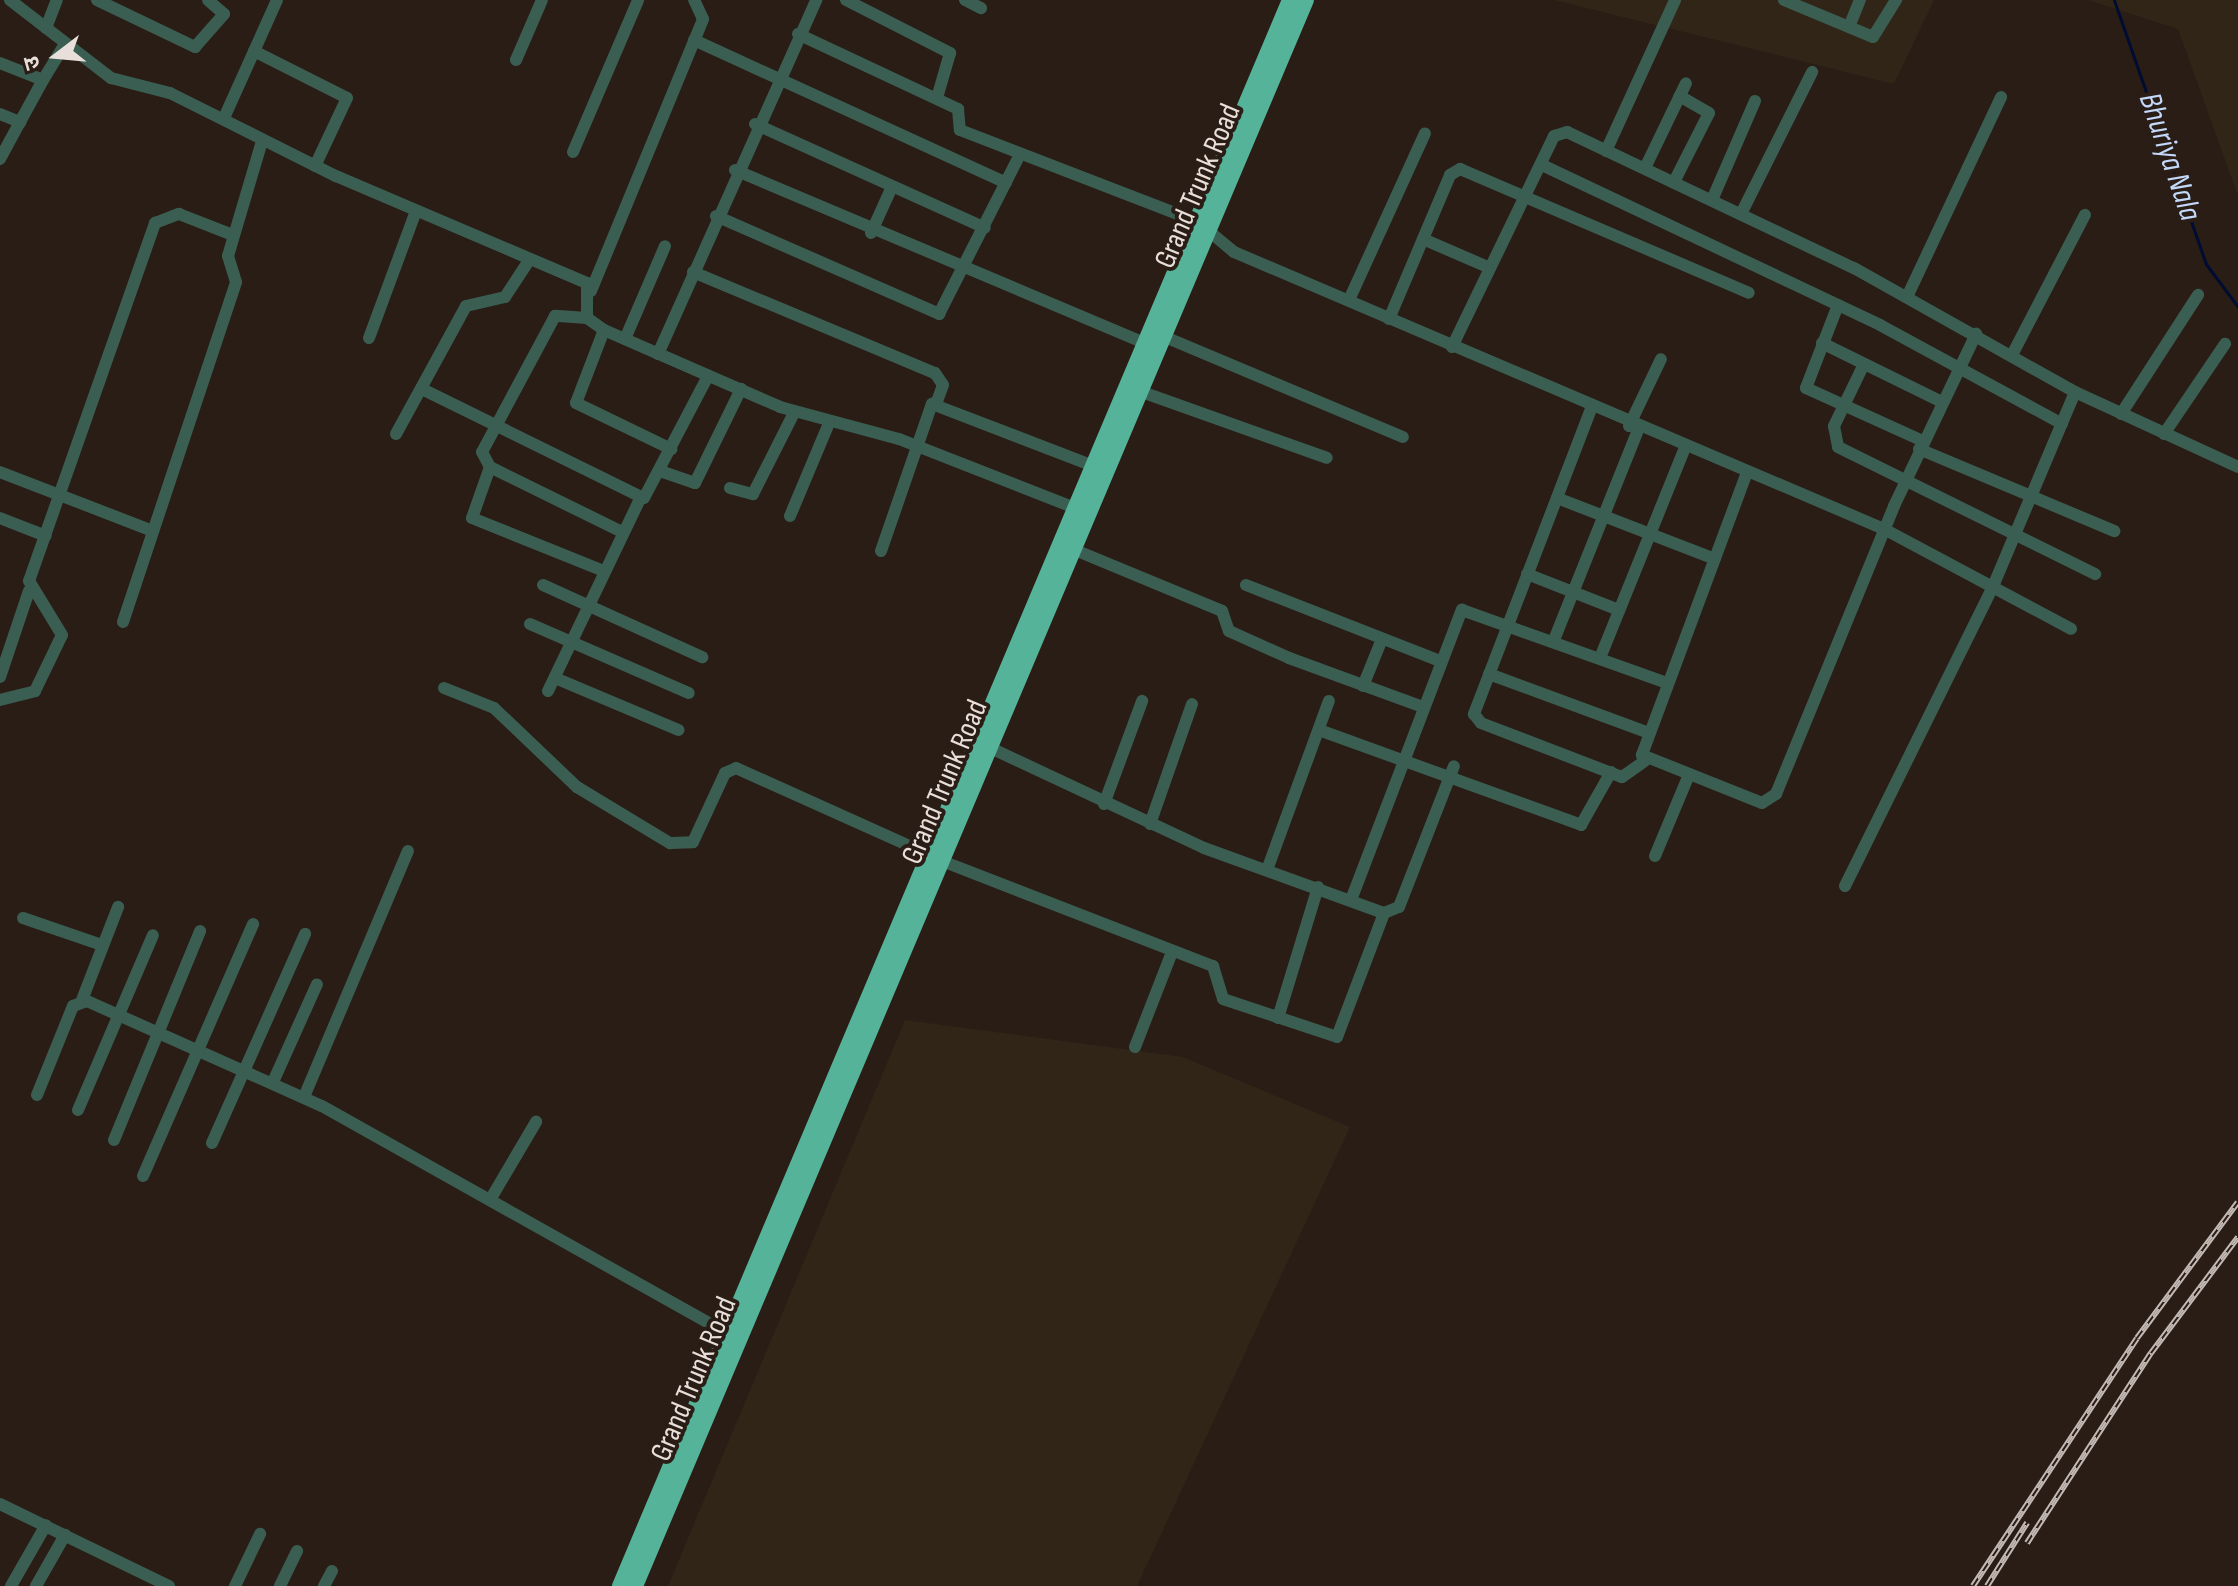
<!DOCTYPE html>
<meta charset="utf-8">
<style>
body{margin:0}
#map{position:relative;width:2238px;height:1586px;overflow:hidden;background:#291d15;font-family:"Sofia Sans Condensed","Noto Sans Devanagari",sans-serif}
div>[style]{position:absolute}
.industrial>*{inset:0;background:#312517}
.stream>*{height:3px;margin:-1.5px;padding:0 1.5px;transform-origin:1.5px;border-radius:1.5px;background:#000c31}
.minor>*{height:12px;margin:-6px;padding:0 6px;transform-origin:6px;border-radius:6px;background:#3b5e53}
.highway>*{height:16px;margin:-8px;padding:0 8px;transform-origin:8px;border-radius:8px;background:#55b399}
.rail>*{height:6px;margin-top:-3px;transform-origin:0;background:repeating-linear-gradient(90deg,#291d15 0 9px,#c4bab5 0 18px);box-sizing:border-box;border-block:2px solid #c4bab5}
span{translate:-50% -50%;white-space:nowrap;text-align:center;line-height:1.15;-webkit-text-stroke:8px #291d15;paint-order:stroke}
.street-label{font-size:30px;color:#e8dfda}
.water-label{font-size:32px;color:#c4d9fa;font-style:italic}
.north{position:absolute;left:16px;top:16px;width:80px;height:80px;-webkit-text-stroke:6px #291d15;paint-order:stroke;rotate:254deg;font-size:22px;font-weight:700;line-height:32px;text-align:center;color:#e8dfda}
.north::after{content:'';display:block;margin:auto;width:28px;height:36px;background:#e8dfda;clip-path:polygon(50% 0,100% 100%,50% 72%,0 100%)}
</style>
<div id="map">
<div class="industrial">
<i style="clip-path:polygon(1554px 0,1934px 0,1894px 84px)"></i>
<i style="clip-path:polygon(2088px 0,2238px 0,2238px 196px,2178px 29px)"></i>
<i style="clip-path:polygon(905px 1020px,1183px 1057px,1350px 1127px,1137px 1586px,668px 1586px)"></i>
</div>
<div class="stream">
<i style="left:2114px;top:0;width:280px;rotate:70.8deg"></i>
<i style="left:2206px;top:264px;width:54px;rotate:53.3deg"></i>
</div>
<div class="minor">
<i style="left:10px;top:0;width:128px;rotate:37.7deg"></i>
<i style="left:111px;top:78px;width:61px;rotate:14.3deg"></i>
<i style="left:170px;top:93px;width:186px;rotate:26.6deg"></i>
<i style="left:336px;top:176px;width:273px;rotate:23.1deg"></i>
<i style="left:587px;top:283px;width:35px;rotate:90deg"></i>
<i style="left:587px;top:318px;width:21px;rotate:35deg"></i>
<i style="left:604px;top:330px;width:192px;rotate:23.6deg"></i>
<i style="left:780px;top:407px;width:123px;rotate:15.1deg"></i>
<i style="left:899px;top:439px;width:194px;rotate:21.4deg"></i>
<i style="left:97px;top:0;width:109px;rotate:25.6deg"></i>
<i style="left:195px;top:47px;width:44px;rotate:-48.7deg"></i>
<i style="left:224px;top:14px;width:21px;rotate:-139deg"></i>
<i style="left:846px;top:0;width:117px;rotate:27deg"></i>
<i style="left:950px;top:53px;width:47px;rotate:106.1deg"></i>
<i style="left:965px;top:0;width:18px;rotate:27deg"></i>
<i style="left:1784px;top:0;width:96px;rotate:22.6deg"></i>
<i style="left:1873px;top:37px;width:44px;rotate:-58.1deg"></i>
<i style="left:1849px;top:27px;width:29px;rotate:-68deg"></i>
<i style="left:46px;top:28px;width:30px;rotate:-69deg"></i>
<i style="left:798px;top:34px;width:177px;rotate:25.1deg"></i>
<i style="left:958px;top:109px;width:21px;rotate:85deg"></i>
<i style="left:960px;top:130px;width:255px;rotate:21.1deg"></i>
<i style="left:1198px;top:222px;width:47px;rotate:39.8deg"></i>
<i style="left:1234px;top:252px;width:707px;rotate:23.08deg"></i>
<i style="left:1884px;top:529px;width:212px;rotate:28.1deg"></i>
<i style="left:694px;top:40px;width:343px;rotate:24.6deg"></i>
<i style="left:254px;top:51px;width:104px;rotate:26.8deg"></i>
<i style="left:347px;top:98px;width:75px;rotate:115.2deg"></i>
<i style="left:516px;top:60px;width:65px;rotate:-66.6deg"></i>
<i style="left:0;top:63px;width:46px;rotate:21.6deg"></i>
<i style="left:43px;top:80px;width:48px;rotate:118.7deg"></i>
<i style="left:43px;top:80px;width:42px;rotate:-58.6deg"></i>
<i style="left:0;top:114px;width:22px;rotate:22deg"></i>
<i style="left:20px;top:122px;width:42px;rotate:118.4deg"></i>
<i style="left:224px;top:118px;width:129px;rotate:-65.8deg"></i>
<i style="left:755px;top:124px;width:252px;rotate:24.3deg"></i>
<i style="left:1606px;top:151px;width:166px;rotate:-65.4deg"></i>
<i style="left:573px;top:152px;width:165px;rotate:-66.8deg"></i>
<i style="left:1542px;top:165px;width:374px;rotate:25.3deg"></i>
<i style="left:1880px;top:325px;width:207px;rotate:28.5deg"></i>
<i style="left:1645px;top:168px;width:94px;rotate:-64.2deg"></i>
<i style="left:735px;top:170px;width:447px;rotate:22.9deg"></i>
<i style="left:1674px;top:182px;width:77px;rotate:-63.1deg"></i>
<i style="left:1709px;top:113px;width:34px;rotate:-150deg"></i>
<i style="left:1712px;top:200px;width:108px;rotate:-66.5deg"></i>
<i style="left:1741px;top:214px;width:159px;rotate:-63.4deg"></i>
<i style="left:716px;top:216px;width:244px;rotate:23.7deg"></i>
<i style="left:939px;top:314px;width:177px;rotate:-63.1deg"></i>
<i style="left:871px;top:233px;width:51px;rotate:-65.5deg"></i>
<i style="left:1423px;top:239px;width:73px;rotate:23.4deg"></i>
<i style="left:693px;top:272px;width:262px;rotate:22.7deg"></i>
<i style="left:935px;top:373px;width:14px;rotate:56deg"></i>
<i style="left:943px;top:385px;width:20px;rotate:110deg"></i>
<i style="left:591px;top:291px;width:294px;rotate:-67.6deg"></i>
<i style="left:703px;top:19px;width:21px;rotate:-115deg"></i>
<i style="left:1907px;top:297px;width:221px;rotate:-64.8deg"></i>
<i style="left:1349px;top:300px;width:183px;rotate:-65.5deg"></i>
<i style="left:1838px;top:305px;width:89px;rotate:111.1deg"></i>
<i style="left:1806px;top:388px;width:128px;rotate:24.4deg"></i>
<i style="left:587px;top:318px;width:32px;rotate:-176deg"></i>
<i style="left:555px;top:316px;width:154px;rotate:118.2deg"></i>
<i style="left:482px;top:452px;width:17px;rotate:62deg"></i>
<i style="left:490px;top:467px;width:147px;rotate:26.2deg"></i>
<i style="left:1389px;top:319px;width:156px;rotate:-67deg"></i>
<i style="left:1450px;top:175px;width:12px;rotate:-31deg"></i>
<i style="left:1460px;top:169px;width:314px;rotate:23.2deg"></i>
<i style="left:604px;top:330px;width:78px;rotate:111deg"></i>
<i style="left:576px;top:403px;width:106px;rotate:25.8deg"></i>
<i style="left:1165px;top:337px;width:258px;rotate:22.8deg"></i>
<i style="left:369px;top:338px;width:135px;rotate:-69.7deg"></i>
<i style="left:625px;top:339px;width:101px;rotate:-66.7deg"></i>
<i style="left:1822px;top:343px;width:134px;rotate:26.2deg"></i>
<i style="left:1452px;top:347px;width:234px;rotate:-64.2deg"></i>
<i style="left:1554px;top:136px;width:14px;rotate:-17deg"></i>
<i style="left:1567px;top:132px;width:318px;rotate:25.4deg"></i>
<i style="left:1854px;top:268px;width:253px;rotate:29.3deg"></i>
<i style="left:2075px;top:392px;width:179px;rotate:24.7deg"></i>
<i style="left:658px;top:354px;width:388px;rotate:-65.9deg"></i>
<i style="left:2012px;top:355px;width:158px;rotate:-62.5deg"></i>
<i style="left:1864px;top:364px;width:69px;rotate:115.8deg"></i>
<i style="left:1834px;top:426px;width:21px;rotate:79deg"></i>
<i style="left:1838px;top:447px;width:287px;rotate:26.3deg"></i>
<i style="left:422px;top:389px;width:247px;rotate:26.2deg"></i>
<i style="left:644px;top:498px;width:138px;rotate:-62.3deg"></i>
<i style="left:1142px;top:392px;width:196px;rotate:19.6deg"></i>
<i style="left:1591px;top:409px;width:327px;rotate:111deg"></i>
<i style="left:1474px;top:714px;width:11px;rotate:52deg"></i>
<i style="left:1481px;top:723px;width:151px;rotate:21deg"></i>
<i style="left:1622px;top:777px;width:28px;rotate:-35deg"></i>
<i style="left:2121px;top:414px;width:142px;rotate:-57.1deg"></i>
<i style="left:1629px;top:426px;width:74px;rotate:-64.5deg"></i>
<i style="left:396px;top:434px;width:146px;rotate:-61.3deg"></i>
<i style="left:466px;top:306px;width:40px;rotate:-13deg"></i>
<i style="left:505px;top:297px;width:45px;rotate:-56.7deg"></i>
<i style="left:2164px;top:434px;width:109px;rotate:-55.9deg"></i>
<i style="left:1919px;top:449px;width:212px;rotate:22.8deg"></i>
<i style="left:490px;top:467px;width:54px;rotate:109.4deg"></i>
<i style="left:472px;top:518px;width:142px;rotate:21.9deg"></i>
<i style="left:660px;top:471px;width:37px;rotate:19deg"></i>
<i style="left:695px;top:483px;width:105px;rotate:-63.9deg"></i>
<i style="left:0;top:472px;width:164px;rotate:21.1deg"></i>
<i style="left:1746px;top:475px;width:299px;rotate:110.4deg"></i>
<i style="left:1642px;top:755px;width:129px;rotate:21.8deg"></i>
<i style="left:1762px;top:803px;width:17px;rotate:-33deg"></i>
<i style="left:1776px;top:794px;width:311px;rotate:-67.7deg"></i>
<i style="left:1894px;top:506px;width:191px;rotate:-64.5deg"></i>
<i style="left:730px;top:488px;width:24px;rotate:15deg"></i>
<i style="left:753px;top:494px;width:91px;rotate:-63.2deg"></i>
<i style="left:1557px;top:498px;width:169px;rotate:21.1deg"></i>
<i style="left:790px;top:516px;width:103px;rotate:-67.2deg"></i>
<i style="left:0;top:518px;width:49px;rotate:21.4deg"></i>
<i style="left:1075px;top:550px;width:159px;rotate:22.5deg"></i>
<i style="left:1222px;top:611px;width:21px;rotate:71deg"></i>
<i style="left:1229px;top:631px;width:66px;rotate:24.2deg"></i>
<i style="left:1289px;top:658px;width:143px;rotate:20.1deg"></i>
<i style="left:881px;top:551px;width:156px;rotate:-70.9deg"></i>
<i style="left:932px;top:404px;width:176px;rotate:21deg"></i>
<i style="left:1527px;top:574px;width:99px;rotate:21.4deg"></i>
<i style="left:543px;top:585px;width:175px;rotate:24.4deg"></i>
<i style="left:1246px;top:585px;width:208px;rotate:21.4deg"></i>
<i style="left:123px;top:622px;width:358px;rotate:-71.6deg"></i>
<i style="left:236px;top:282px;width:27px;rotate:-107deg"></i>
<i style="left:228px;top:256px;width:120px;rotate:-73.5deg"></i>
<i style="left:530px;top:624px;width:173px;rotate:23.5deg"></i>
<i style="left:1554px;top:640px;width:226px;rotate:-68.2deg"></i>
<i style="left:1600px;top:658px;width:227px;rotate:-68deg"></i>
<i style="left:1489px;top:674px;width:168px;rotate:20.2deg"></i>
<i style="left:0;top:677px;width:91px;rotate:-71.4deg"></i>
<i style="left:555px;top:678px;width:134px;rotate:22.8deg"></i>
<i style="left:1363px;top:686px;width:51px;rotate:-68deg"></i>
<i style="left:444px;top:688px;width:54px;rotate:21.8deg"></i>
<i style="left:494px;top:708px;width:115px;rotate:43.6deg"></i>
<i style="left:577px;top:787px;width:109px;rotate:31.1deg"></i>
<i style="left:670px;top:843px;width:23px;rotate:-2deg"></i>
<i style="left:693px;top:842px;width:76px;rotate:-65.1deg"></i>
<i style="left:725px;top:773px;width:12px;rotate:-24deg"></i>
<i style="left:736px;top:768px;width:215px;rotate:24.2deg"></i>
<i style="left:548px;top:691px;width:215px;rotate:-64.4deg"></i>
<i style="left:0;top:700px;width:36px;rotate:-14deg"></i>
<i style="left:35px;top:691px;width:62px;rotate:-64.3deg"></i>
<i style="left:62px;top:635px;width:63px;rotate:-121.4deg"></i>
<i style="left:29px;top:581px;width:380px;rotate:-70.6deg"></i>
<i style="left:155px;top:223px;width:26px;rotate:-21deg"></i>
<i style="left:179px;top:214px;width:58px;rotate:21.3deg"></i>
<i style="left:1319px;top:730px;width:279px;rotate:19.9deg"></i>
<i style="left:1581px;top:825px;width:61px;rotate:-60.5deg"></i>
<i style="left:982px;top:744px;width:245px;rotate:25.1deg"></i>
<i style="left:1204px;top:848px;width:191px;rotate:19.9deg"></i>
<i style="left:1384px;top:913px;width:16px;rotate:-22deg"></i>
<i style="left:1399px;top:907px;width:151px;rotate:-68.7deg"></i>
<i style="left:1104px;top:804px;width:110px;rotate:-69.7deg"></i>
<i style="left:1150px;top:824px;width:127px;rotate:-70.7deg"></i>
<i style="left:1655px;top:856px;width:86px;rotate:-67.3deg"></i>
<i style="left:942px;top:861px;width:291px;rotate:21.2deg"></i>
<i style="left:1213px;top:966px;width:34px;rotate:73deg"></i>
<i style="left:1223px;top:999px;width:120px;rotate:18.4deg"></i>
<i style="left:1337px;top:1037px;width:133px;rotate:-69.2deg"></i>
<i style="left:1267px;top:870px;width:180px;rotate:-69.9deg"></i>
<i style="left:1845px;top:886px;width:337px;rotate:-63.7deg"></i>
<i style="left:1994px;top:584px;width:208px;rotate:-67.1deg"></i>
<i style="left:1351px;top:900px;width:311px;rotate:-69.1deg"></i>
<i style="left:1462px;top:610px;width:218px;rotate:19.6deg"></i>
<i style="left:23px;top:918px;width:83px;rotate:18.9deg"></i>
<i style="left:82px;top:1000px;width:100px;rotate:-68.8deg"></i>
<i style="left:1278px;top:1018px;width:137px;rotate:-73deg"></i>
<i style="left:1135px;top:1047px;width:102px;rotate:-68.7deg"></i>
<i style="left:273px;top:1082px;width:107px;rotate:-65.8deg"></i>
<i style="left:37px;top:1095px;width:96px;rotate:-68deg"></i>
<i style="left:73px;top:1006px;width:15px;rotate:-20deg"></i>
<i style="left:87px;top:1001px;width:257px;rotate:24.1deg"></i>
<i style="left:322px;top:1106px;width:464px;rotate:29.3deg"></i>
<i style="left:304px;top:1097px;width:267px;rotate:-67.1deg"></i>
<i style="left:78px;top:1110px;width:190px;rotate:-66.8deg"></i>
<i style="left:114px;top:1140px;width:226px;rotate:-67.6deg"></i>
<i style="left:212px;top:1143px;width:229px;rotate:-66deg"></i>
<i style="left:143px;top:1176px;width:275px;rotate:-66.4deg"></i>
<i style="left:490px;top:1200px;width:91px;rotate:-59.5deg"></i>
<i style="left:0;top:1504px;width:188px;rotate:25.9deg"></i>
<i style="left:11px;top:1586px;width:70px;rotate:-60.2deg"></i>
<i style="left:36px;top:1586px;width:59px;rotate:-60.4deg"></i>
<i style="left:235px;top:1586px;width:58px;rotate:-64.3deg"></i>
<i style="left:280px;top:1586px;width:39px;rotate:-64deg"></i>
<i style="left:324px;top:1586px;width:17px;rotate:-62deg"></i>
</div>
<div class="highway">
<i style="left:620px;top:1586px;width:1722px;rotate:-67.1deg"></i>
<i style="left:635px;top:1586px;width:1722px;rotate:-67.07deg"></i>
</div>
<div class="rail">
<i style="left:2027px;top:1543px;width:227px;rotate:-56.9deg"></i>
<i style="left:2151px;top:1353px;width:145px;rotate:-53.1deg"></i>
<i style="left:1973px;top:1586px;width:297px;rotate:-56.5deg"></i>
<i style="left:2137px;top:1338px;width:169px;rotate:-53.4deg"></i>
<i style="left:1987px;top:1586px;width:75px;rotate:-57.6deg"></i>
</div>
<div class="street-label">
<span style="left:1198px;top:186px;rotate:-67deg">Grand Trunk Road</span>
<span style="left:945px;top:782px;rotate:-67deg">Grand Trunk Road</span>
<span style="left:694px;top:1379px;rotate:-67deg">Grand Trunk Road</span>
</div>
<div class="water-label">
<span style="left:2169px;top:157px;rotate:71deg">Bhuriya Nala</span>
</div>
<div class="north">उ</div>
</div>
